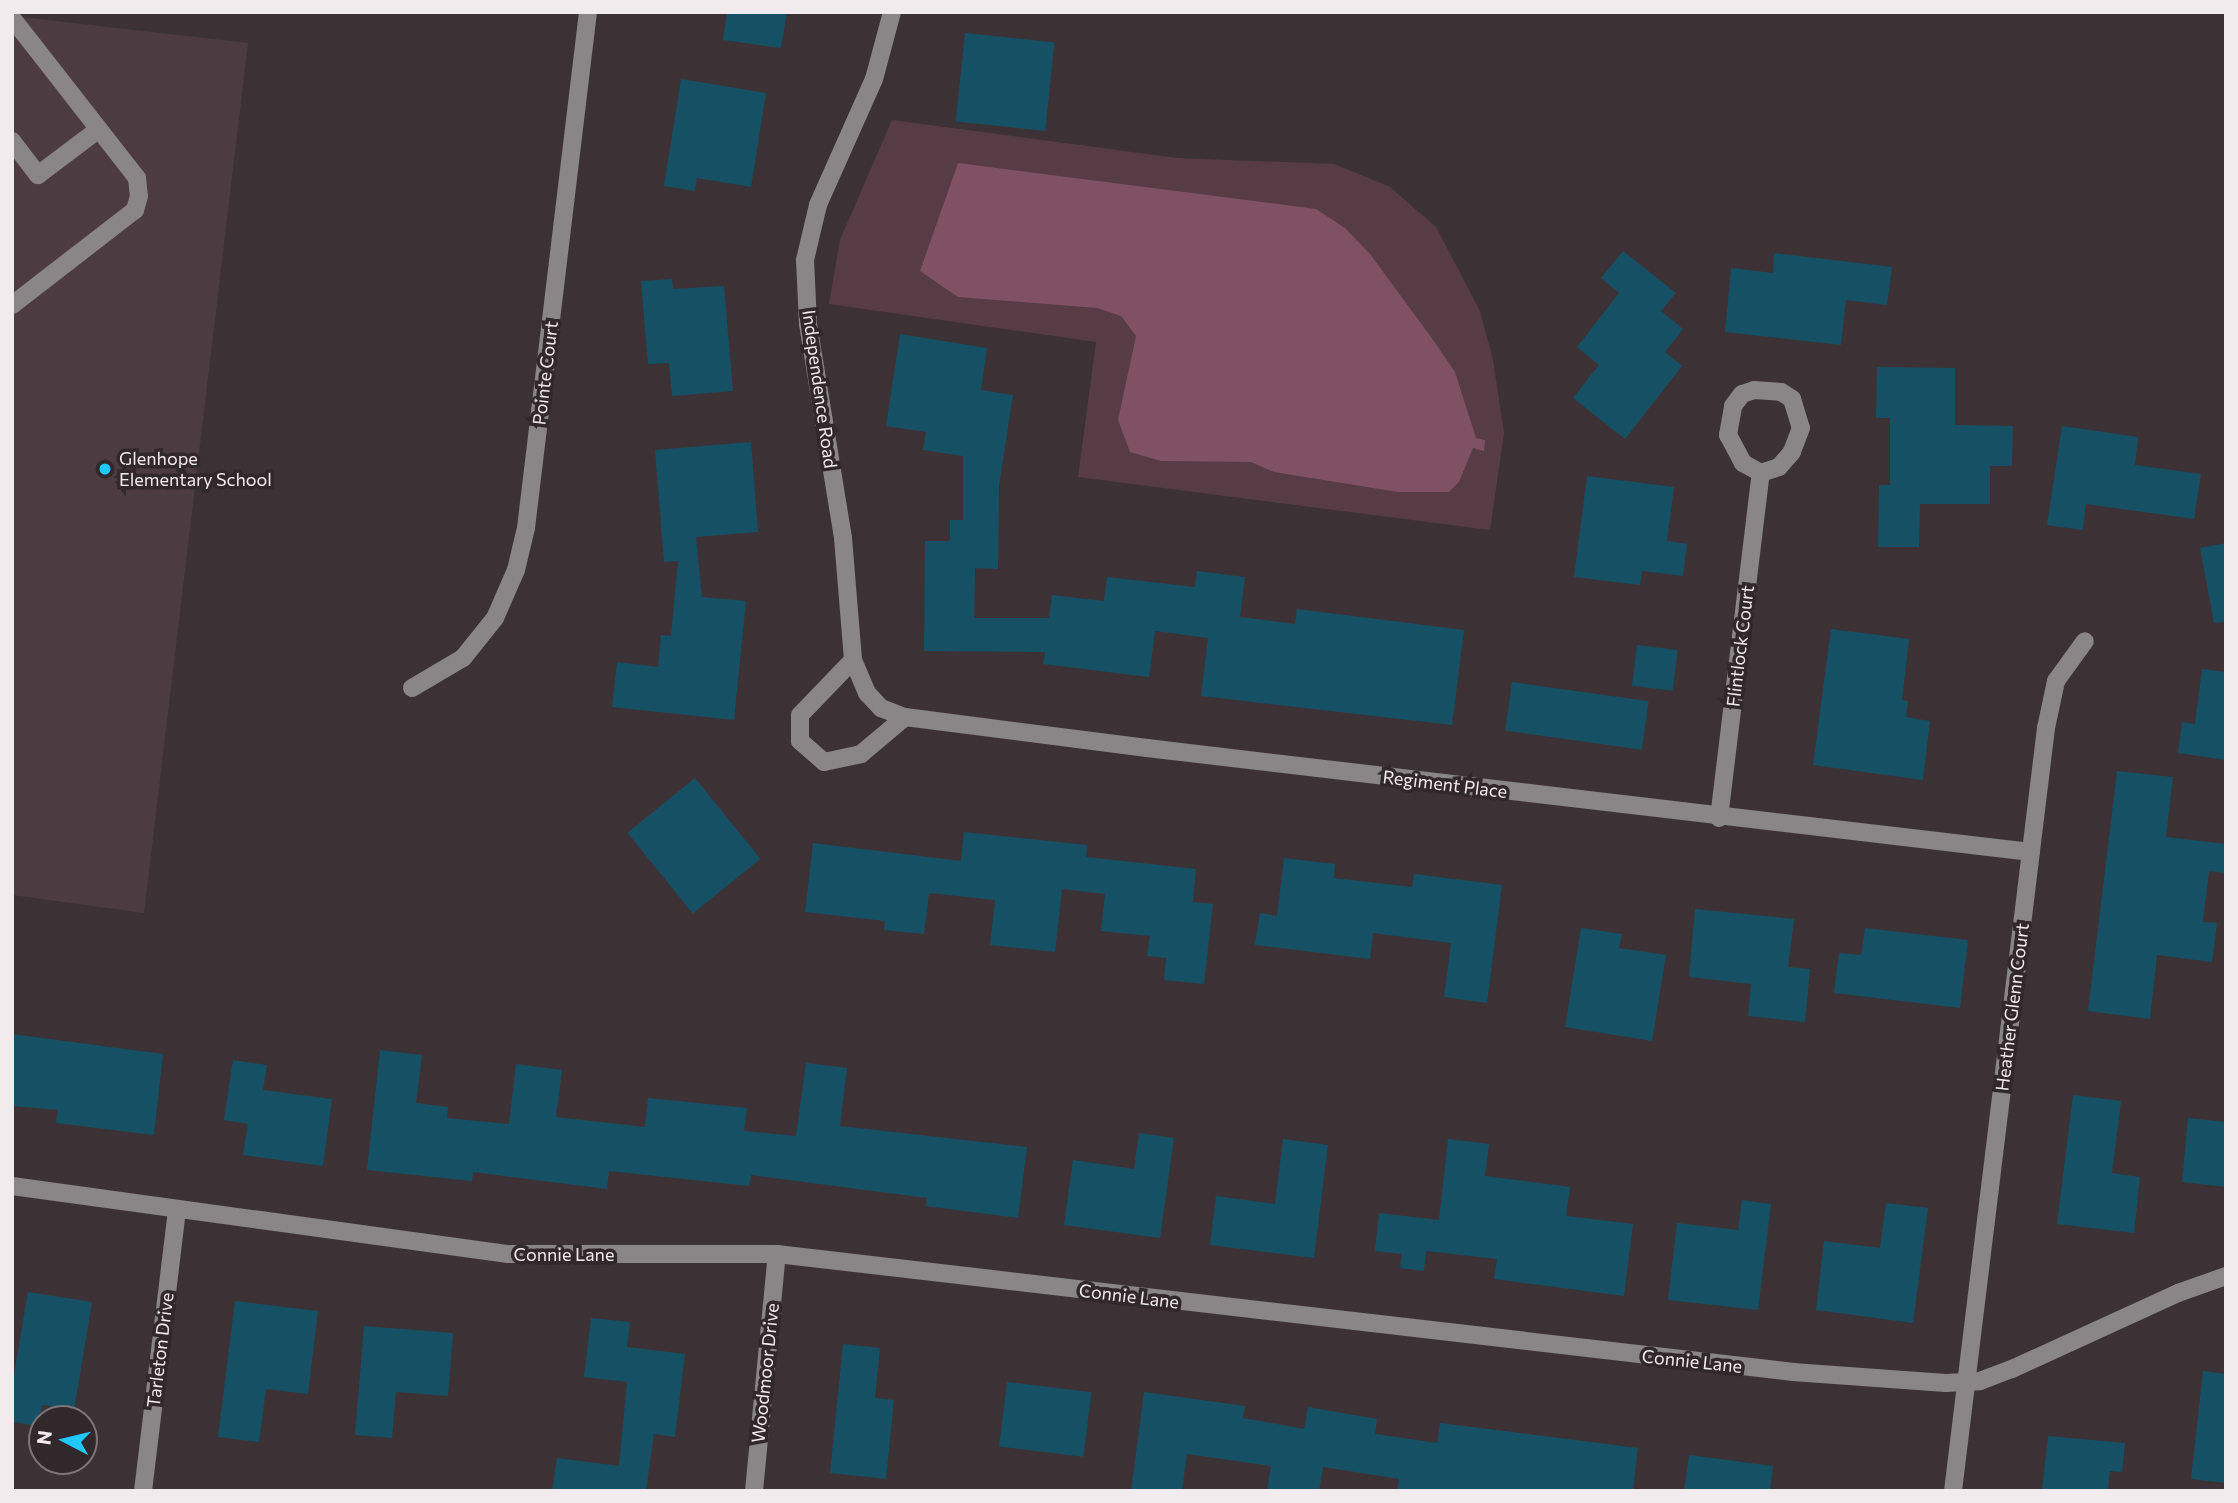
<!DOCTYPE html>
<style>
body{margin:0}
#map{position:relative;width:2238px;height:1503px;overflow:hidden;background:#3c3235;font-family:Commissioner,sans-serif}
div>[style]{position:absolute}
.built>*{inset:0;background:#4c3c42}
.green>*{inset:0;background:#573c46}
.water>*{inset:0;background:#7f5163}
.building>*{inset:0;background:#165065;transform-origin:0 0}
.minor>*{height:18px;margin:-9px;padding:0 9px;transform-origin:9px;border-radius:9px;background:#8a8586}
.dots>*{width:19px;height:19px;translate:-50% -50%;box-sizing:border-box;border:4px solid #31282b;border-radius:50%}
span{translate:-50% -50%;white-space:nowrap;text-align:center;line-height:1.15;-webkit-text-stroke:7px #31282b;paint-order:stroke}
.street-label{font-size:18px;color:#f2ebed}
.poi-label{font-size:18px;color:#f2ebed}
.left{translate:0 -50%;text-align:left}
.frame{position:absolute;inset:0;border:14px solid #f2ebed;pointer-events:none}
.north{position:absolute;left:28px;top:1405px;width:70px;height:70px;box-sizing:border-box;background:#31282b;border:2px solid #7e7679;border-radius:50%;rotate:277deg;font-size:19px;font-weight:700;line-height:28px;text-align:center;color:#f2ebed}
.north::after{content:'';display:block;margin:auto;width:24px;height:32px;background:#1fc9fd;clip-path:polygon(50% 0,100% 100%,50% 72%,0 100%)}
</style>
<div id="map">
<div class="built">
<i style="clip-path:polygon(12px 16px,248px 43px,144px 913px,12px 895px)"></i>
</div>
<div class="green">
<i style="clip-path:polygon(892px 120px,1177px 158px,1334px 164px,1390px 187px,1436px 227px,1480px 311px,1493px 360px,1504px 433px,1490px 530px,1078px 477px,1096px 342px,829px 304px,840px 240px)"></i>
</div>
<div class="water">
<i style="clip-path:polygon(958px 163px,1316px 209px,1345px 228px,1370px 254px,1431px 337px,1455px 372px,1476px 438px,1485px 440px,1484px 451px,1473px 448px,1459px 482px,1449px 492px,1398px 492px,1274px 472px,1251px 462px,1161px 461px,1130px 452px,1118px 420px,1136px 336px,1121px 316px,1097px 308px,958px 297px,920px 271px)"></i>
</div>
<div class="building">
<i style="clip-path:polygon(727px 12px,787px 12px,781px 48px,723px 40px)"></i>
<i style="left:965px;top:33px;width:90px;height:89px;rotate:6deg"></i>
<i style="clip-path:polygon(681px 79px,766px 93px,751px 187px,697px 178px,695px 191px,664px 186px)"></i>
<i style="clip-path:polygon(1623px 251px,1676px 293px,1661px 311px,1683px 329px,1665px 352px,1682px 366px,1625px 439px,1573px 398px,1599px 365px,1577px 347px,1619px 293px,1601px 278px)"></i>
<i style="clip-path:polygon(1774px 253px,1892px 267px,1887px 305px,1846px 300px,1841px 345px,1725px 332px,1731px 268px,1773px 273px)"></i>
<i style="clip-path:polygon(672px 279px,673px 289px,724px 286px,733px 391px,672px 396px,669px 363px,648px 364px,641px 281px)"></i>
<i style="clip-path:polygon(900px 334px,987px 348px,981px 390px,1013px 395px,999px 485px,998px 569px,975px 568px,974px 618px,1049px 618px,1052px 595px,1104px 601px,1107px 577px,1195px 587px,1197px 571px,1245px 577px,1240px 617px,1295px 624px,1297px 609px,1464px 630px,1452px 725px,1201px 696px,1208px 638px,1155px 631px,1149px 677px,1043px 664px,1045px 652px,924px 651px,925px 541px,950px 541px,950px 520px,963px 520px,963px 456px,923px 450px,926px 432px,886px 426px)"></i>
<i style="clip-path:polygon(1877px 367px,1955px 368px,1955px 425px,2013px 426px,2012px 466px,1990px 466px,1990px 504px,1920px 504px,1919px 547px,1878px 547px,1879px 485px,1890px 485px,1890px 418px,1876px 418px)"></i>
<i style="clip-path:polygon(2062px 426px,2138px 437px,2135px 465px,2201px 474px,2194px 519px,2086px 504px,2083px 530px,2047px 525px)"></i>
<i style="clip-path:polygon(751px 442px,758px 532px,696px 537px,702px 597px,746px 601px,734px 720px,612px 707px,617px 662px,658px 667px,661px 635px,671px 636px,678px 561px,664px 562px,655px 450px)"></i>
<i style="clip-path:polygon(1587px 476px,1674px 487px,1667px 541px,1687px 544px,1683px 576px,1642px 571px,1640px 585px,1574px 577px)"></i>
<i style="clip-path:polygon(2226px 543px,2226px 622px,2214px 623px,2200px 548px)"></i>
<i style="clip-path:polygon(1831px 629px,1909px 639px,1902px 700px,1908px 701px,1906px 717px,1930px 721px,1923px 780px,1813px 765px)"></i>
<i style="left:1637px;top:645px;width:41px;height:41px;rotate:7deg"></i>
<i style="clip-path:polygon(2202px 669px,2226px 672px,2226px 760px,2178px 753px,2182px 722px,2195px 724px)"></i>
<i style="left:1512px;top:682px;width:138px;height:49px;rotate:8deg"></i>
<i style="clip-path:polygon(2117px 771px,2173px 777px,2166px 837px,2226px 844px,2226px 873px,2209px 871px,2203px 922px,2217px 923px,2212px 962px,2157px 955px,2150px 1019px,2088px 1011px)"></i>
<i style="left:695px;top:778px;width:104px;height:87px;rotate:51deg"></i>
<i style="clip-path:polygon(964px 832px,1087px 845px,1086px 857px,1196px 869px,1193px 902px,1213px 904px,1204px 984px,1164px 980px,1166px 958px,1147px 956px,1150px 936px,1101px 931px,1105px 894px,1062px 889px,1055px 952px,990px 945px,995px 900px,929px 893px,924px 934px,884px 930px,885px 921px,805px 912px,813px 843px,961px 861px)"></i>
<i style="clip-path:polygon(1284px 858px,1335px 864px,1334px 878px,1412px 887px,1414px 874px,1502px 885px,1487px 1003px,1444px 997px,1451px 943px,1373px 933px,1370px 959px,1255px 945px,1260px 913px,1277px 916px)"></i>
<i style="clip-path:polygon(1695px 909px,1794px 919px,1788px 967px,1810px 969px,1805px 1022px,1748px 1016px,1751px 984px,1689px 977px)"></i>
<i style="clip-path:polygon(1581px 928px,1622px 934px,1619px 948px,1666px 955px,1652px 1041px,1565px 1027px)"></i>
<i style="clip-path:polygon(1865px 928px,1968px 940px,1960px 1008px,1834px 993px,1839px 953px,1861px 955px)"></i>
<i style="clip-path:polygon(12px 1034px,163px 1054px,154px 1135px,56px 1123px,58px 1110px,12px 1106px)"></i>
<i style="clip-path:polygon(380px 1050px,422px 1055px,416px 1103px,448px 1107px,447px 1118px,509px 1124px,516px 1064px,562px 1070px,556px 1117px,645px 1127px,648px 1098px,747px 1108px,744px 1131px,796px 1136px,806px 1063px,847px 1068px,840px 1126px,1027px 1147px,1018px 1218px,926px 1206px,927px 1198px,751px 1175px,749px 1186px,609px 1171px,607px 1189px,473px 1172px,472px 1181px,367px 1170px)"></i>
<i style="clip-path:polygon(233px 1060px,267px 1065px,263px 1090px,332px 1099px,323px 1166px,243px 1155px,248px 1124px,224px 1120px)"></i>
<i style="clip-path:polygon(2073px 1095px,2121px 1101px,2112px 1173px,2140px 1177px,2134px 1233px,2057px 1224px)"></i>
<i style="clip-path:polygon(2188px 1118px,2226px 1122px,2226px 1187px,2182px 1182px)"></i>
<i style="clip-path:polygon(1139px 1133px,1174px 1138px,1160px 1238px,1064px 1225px,1073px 1160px,1134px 1169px)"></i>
<i style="clip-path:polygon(1283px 1139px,1328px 1145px,1314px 1258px,1210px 1245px,1216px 1196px,1275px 1204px)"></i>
<i style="clip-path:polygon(1448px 1139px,1489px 1144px,1485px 1176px,1570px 1187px,1566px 1216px,1633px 1224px,1624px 1296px,1494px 1279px,1497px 1259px,1426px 1251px,1424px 1271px,1400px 1268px,1402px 1254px,1375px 1251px,1379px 1213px,1439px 1220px)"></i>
<i style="clip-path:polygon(1742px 1200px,1771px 1204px,1758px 1310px,1668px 1300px,1677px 1223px,1738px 1230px)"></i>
<i style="clip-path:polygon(1886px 1203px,1928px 1208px,1913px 1323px,1816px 1310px,1824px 1241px,1880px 1248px)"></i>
<i style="clip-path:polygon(28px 1292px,92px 1302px,74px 1410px,42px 1405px,39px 1426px,12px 1422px,12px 1386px)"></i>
<i style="clip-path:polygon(235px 1301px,318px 1311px,308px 1394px,266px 1389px,259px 1442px,218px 1437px)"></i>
<i style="clip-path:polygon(591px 1318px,630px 1322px,627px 1347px,685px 1354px,675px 1437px,654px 1434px,646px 1491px,552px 1491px,557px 1458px,619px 1466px,627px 1382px,584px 1377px)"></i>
<i style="clip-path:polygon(364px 1326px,453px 1333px,448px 1396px,396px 1392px,392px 1438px,355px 1435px)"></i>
<i style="clip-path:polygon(843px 1344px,880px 1348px,875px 1398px,894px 1400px,886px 1479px,830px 1473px)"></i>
<i style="clip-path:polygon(2203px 1371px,2226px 1374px,2226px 1483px,2191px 1479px)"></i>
<i style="left:1007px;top:1382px;width:85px;height:65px;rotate:7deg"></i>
<i style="clip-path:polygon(1144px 1392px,1245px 1406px,1243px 1418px,1304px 1429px,1308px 1407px,1377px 1419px,1375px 1434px,1437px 1443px,1440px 1423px,1638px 1448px,1633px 1491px,1397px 1491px,1399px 1479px,1323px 1467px,1319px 1491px,1267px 1491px,1271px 1466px,1187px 1454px,1182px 1491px,1131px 1491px)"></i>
<i style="clip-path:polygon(2048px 1436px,2125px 1443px,2122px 1472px,2110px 1471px,2108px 1491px,2042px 1491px)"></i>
<i style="clip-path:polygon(1689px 1455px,1773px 1466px,1770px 1491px,1684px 1491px)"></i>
</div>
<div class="minor">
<i style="left:892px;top:12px;width:69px;rotate:105deg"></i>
<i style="left:874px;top:79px;width:138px;rotate:114deg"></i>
<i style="left:818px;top:205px;width:57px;rotate:103.3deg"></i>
<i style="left:805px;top:260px;width:64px;rotate:87.3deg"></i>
<i style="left:808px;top:324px;width:217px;rotate:80.7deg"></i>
<i style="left:843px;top:538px;width:122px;rotate:85.3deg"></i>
<i style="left:853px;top:660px;width:36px;rotate:67deg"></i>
<i style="left:867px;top:693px;width:21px;rotate:47deg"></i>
<i style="left:881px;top:708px;width:26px;rotate:21deg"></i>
<i style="left:905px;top:717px;width:244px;rotate:7.3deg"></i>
<i style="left:1147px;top:748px;width:890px;rotate:6.71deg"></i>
<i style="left:12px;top:18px;width:203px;rotate:52deg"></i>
<i style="left:137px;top:178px;width:18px;rotate:84deg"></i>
<i style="left:139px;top:196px;width:15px;rotate:106deg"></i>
<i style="left:135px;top:210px;width:155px;rotate:142.3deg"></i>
<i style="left:12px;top:141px;width:43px;rotate:52.6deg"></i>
<i style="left:38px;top:175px;width:76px;rotate:-37deg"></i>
<i style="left:1754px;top:390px;width:27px;rotate:4deg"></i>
<i style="left:1781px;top:392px;width:13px;rotate:32deg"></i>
<i style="left:1792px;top:399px;width:30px;rotate:73deg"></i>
<i style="left:1801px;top:428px;width:26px;rotate:111deg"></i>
<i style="left:1792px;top:452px;width:20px;rotate:131deg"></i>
<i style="left:1779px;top:467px;width:19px;rotate:162deg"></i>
<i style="left:1761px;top:473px;width:21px;rotate:-151deg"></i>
<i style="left:1743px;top:463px;width:32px;rotate:-118deg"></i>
<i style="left:1728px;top:435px;width:29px;rotate:-80deg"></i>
<i style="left:1733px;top:406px;width:15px;rotate:-53deg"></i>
<i style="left:1742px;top:394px;width:13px;rotate:-18deg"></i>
<i style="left:853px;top:660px;width:76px;rotate:133.9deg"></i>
<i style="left:800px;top:715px;width:26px;rotate:90deg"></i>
<i style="left:800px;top:741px;width:32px;rotate:41deg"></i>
<i style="left:824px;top:762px;width:38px;rotate:-12deg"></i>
<i style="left:861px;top:754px;width:57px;rotate:-40.1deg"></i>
<i style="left:412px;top:688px;width:59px;rotate:-30.5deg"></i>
<i style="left:463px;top:658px;width:51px;rotate:-51.3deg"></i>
<i style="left:495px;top:618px;width:52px;rotate:-66.4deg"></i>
<i style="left:516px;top:570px;width:43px;rotate:-76.6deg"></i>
<i style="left:526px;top:528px;width:520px;rotate:-83.15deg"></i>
<i style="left:1719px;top:818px;width:348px;rotate:-83.1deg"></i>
<i style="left:12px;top:1186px;width:501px;rotate:7.81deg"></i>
<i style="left:508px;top:1254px;width:269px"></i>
<i style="left:777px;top:1254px;width:1023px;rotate:6.62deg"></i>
<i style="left:1793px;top:1372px;width:153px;rotate:4.1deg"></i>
<i style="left:1946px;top:1383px;width:34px;rotate:-3deg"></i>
<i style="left:1980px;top:1381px;width:34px;rotate:-21deg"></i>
<i style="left:2012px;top:1369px;width:183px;rotate:-24.6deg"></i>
<i style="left:2178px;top:1293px;width:51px;rotate:-19.5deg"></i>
<i style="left:143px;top:1491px;width:284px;rotate:-83.1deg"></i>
<i style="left:754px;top:1491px;width:238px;rotate:-84.5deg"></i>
<i style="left:1953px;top:1491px;width:769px;rotate:-83.05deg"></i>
<i style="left:2046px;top:728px;width:48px;rotate:-78deg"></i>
<i style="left:2056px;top:681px;width:49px;rotate:-54.1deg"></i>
</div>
<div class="dots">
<i style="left:105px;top:469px;background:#1fc9fd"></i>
</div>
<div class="street-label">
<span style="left:545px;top:373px;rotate:-83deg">Pointe Court</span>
<span style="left:820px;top:389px;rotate:82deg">Independence Road</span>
<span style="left:1740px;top:646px;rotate:-83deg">Flintlock Court</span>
<span style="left:1445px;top:784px;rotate:7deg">Regiment Place</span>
<span style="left:2012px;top:1007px;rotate:-83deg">Heather Glenn Court</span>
<span style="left:564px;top:1254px">Connie Lane</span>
<span style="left:1129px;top:1296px;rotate:7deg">Connie Lane</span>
<span style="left:160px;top:1350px;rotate:-83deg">Tarleton Drive</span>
<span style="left:1692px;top:1361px;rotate:6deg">Connie Lane</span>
<span style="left:765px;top:1373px;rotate:-84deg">Woodmoor Drive</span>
</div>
<div class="poi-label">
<span class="left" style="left:119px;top:469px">Glenhope<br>Elementary School</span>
</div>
<div class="frame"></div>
<div class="north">N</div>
</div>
